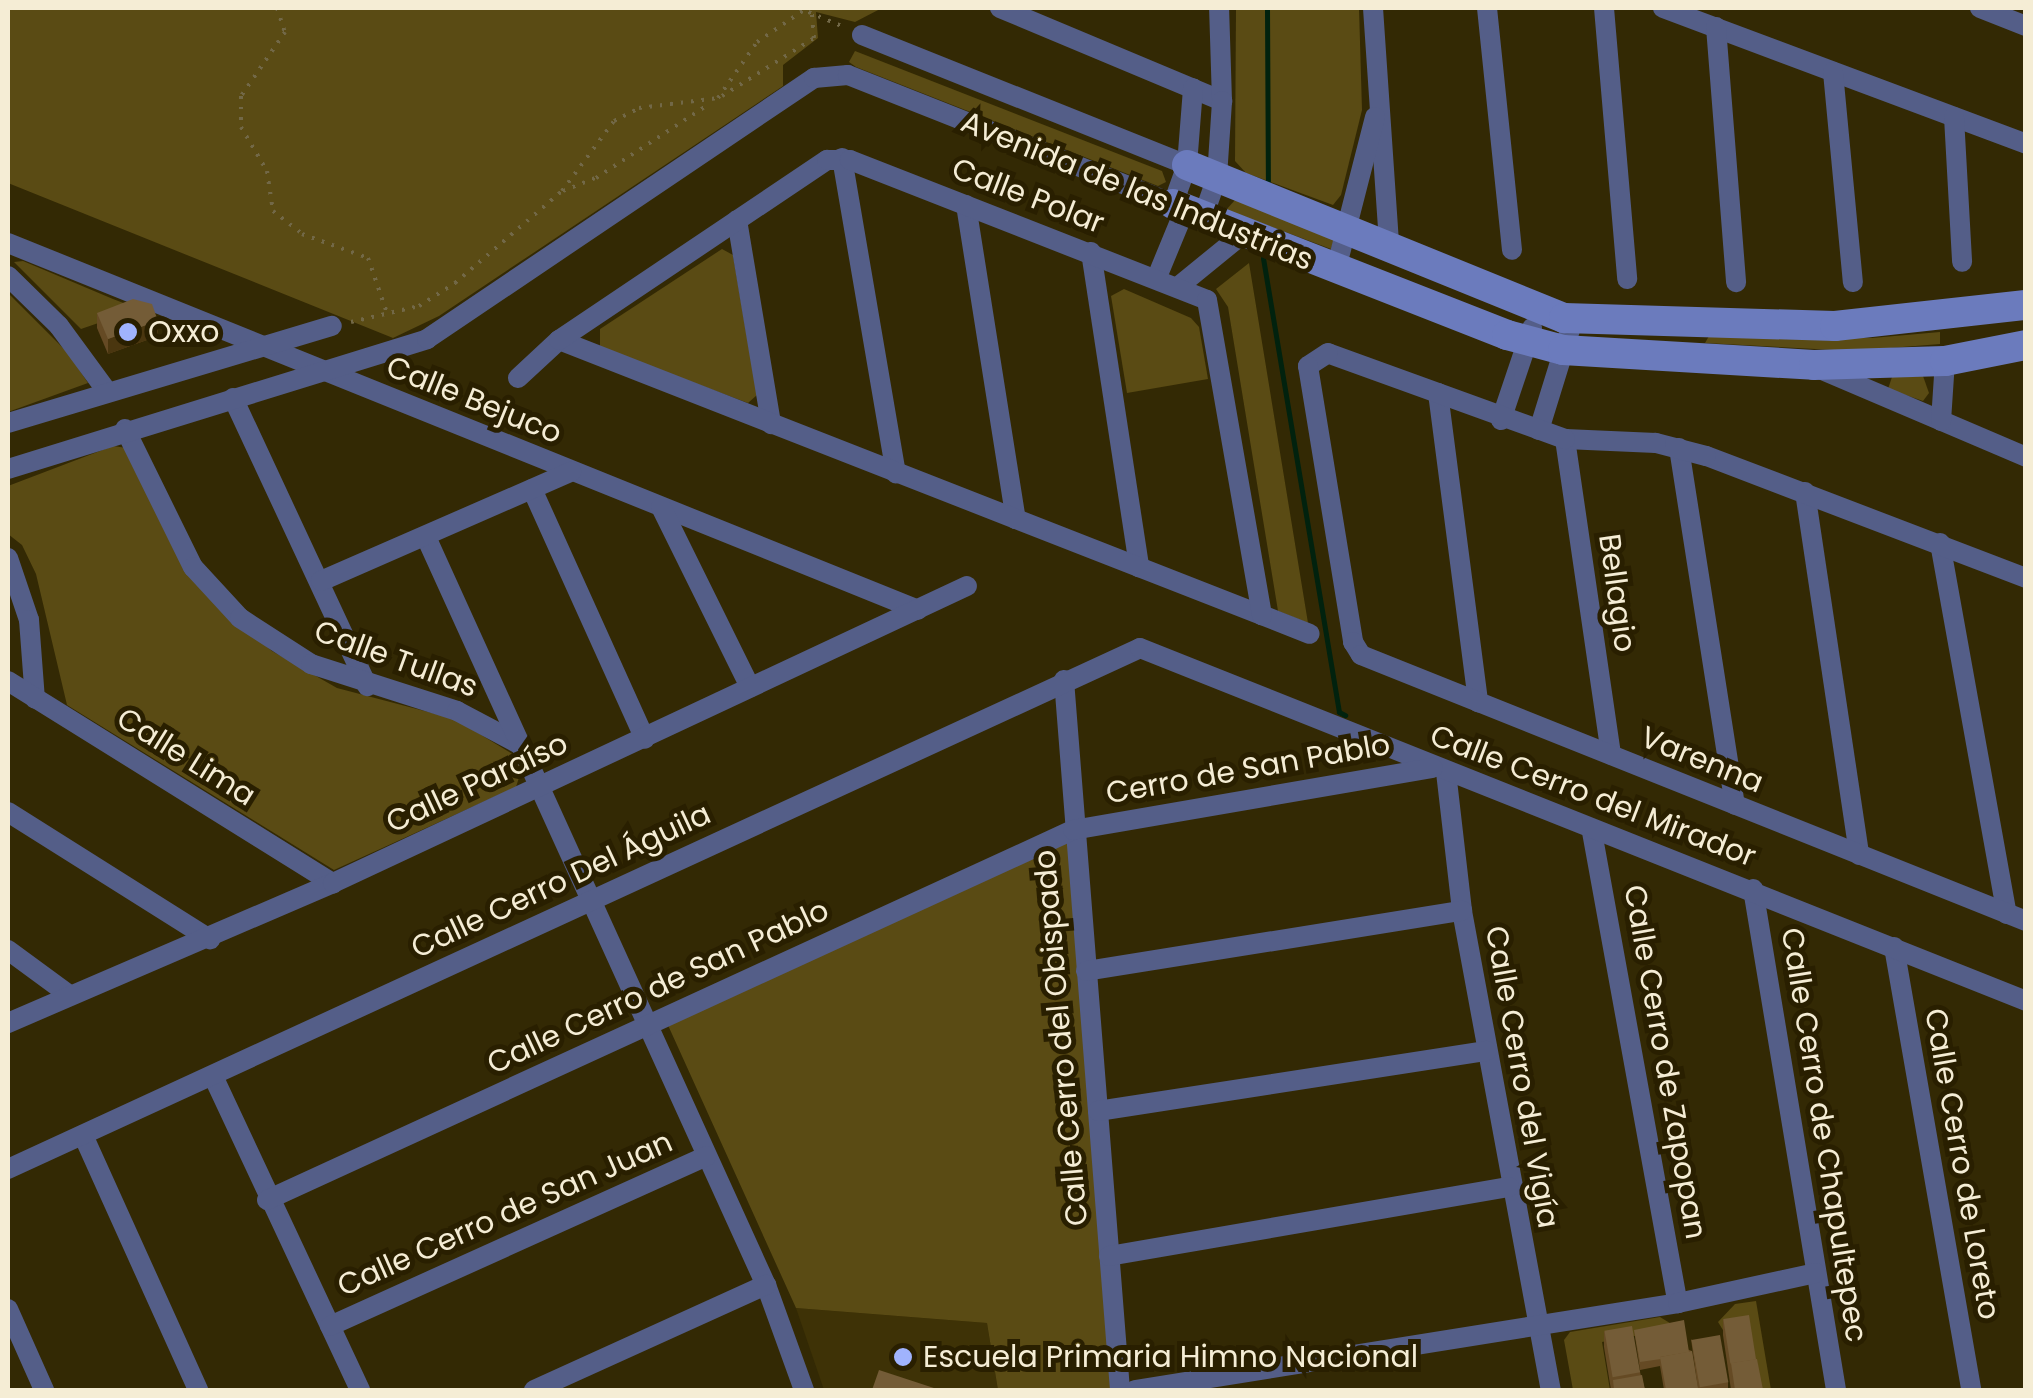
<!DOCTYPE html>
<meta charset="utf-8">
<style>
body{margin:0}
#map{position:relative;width:2033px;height:1398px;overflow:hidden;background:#332904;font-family:Poppins,sans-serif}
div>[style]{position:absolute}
.built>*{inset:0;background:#3e3206}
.green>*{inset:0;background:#5a4b14}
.stream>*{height:5px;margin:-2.5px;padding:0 2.5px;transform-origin:2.5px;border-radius:2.5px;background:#01220e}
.path>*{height:4px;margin-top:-2px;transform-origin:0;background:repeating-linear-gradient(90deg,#726847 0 2.5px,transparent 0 10.5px)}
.street>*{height:20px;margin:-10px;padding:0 10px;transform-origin:10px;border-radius:10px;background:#545e88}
.secondary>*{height:30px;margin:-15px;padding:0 15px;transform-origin:15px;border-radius:15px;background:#6b7bbd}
.wall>*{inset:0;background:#654a24}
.shaded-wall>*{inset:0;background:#4a360f}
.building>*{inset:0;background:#745c37;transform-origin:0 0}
.dots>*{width:28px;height:28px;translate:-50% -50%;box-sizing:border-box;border:5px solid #291f00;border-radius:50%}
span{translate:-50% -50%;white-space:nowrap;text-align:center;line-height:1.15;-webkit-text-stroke:10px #291f00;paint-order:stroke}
.street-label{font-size:30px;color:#f5edd5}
.poi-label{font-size:30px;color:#f5edd5}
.left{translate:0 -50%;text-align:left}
.frame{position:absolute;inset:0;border:10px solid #f5edd5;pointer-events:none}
</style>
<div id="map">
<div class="built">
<i style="clip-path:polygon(796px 1308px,987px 1323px,998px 1390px,824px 1390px)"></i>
</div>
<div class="green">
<i style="clip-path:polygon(8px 8px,882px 8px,855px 22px,816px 12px,818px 38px,783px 65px,783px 86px,439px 316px,393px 338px,8px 183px)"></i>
<i style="clip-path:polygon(1236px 8px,1359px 8px,1362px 110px,1341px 195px,1333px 205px,1246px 173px,1235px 161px)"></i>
<i style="clip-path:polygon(855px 51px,1162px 171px,1166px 182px,1158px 186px,856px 67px,849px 62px)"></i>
<i style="clip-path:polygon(1235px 200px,1334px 239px,1331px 249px,1226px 210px)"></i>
<i style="clip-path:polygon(722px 249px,733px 255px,757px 395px,748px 403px,600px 348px,600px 329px)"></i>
<i style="clip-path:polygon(23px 261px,113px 299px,139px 309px,81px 329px,14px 262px)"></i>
<i style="clip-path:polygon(1249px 263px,1308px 623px,1278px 611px,1228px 307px,1216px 289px)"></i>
<i style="clip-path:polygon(1124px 289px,1191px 318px,1199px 327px,1208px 379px,1127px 393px,1111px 296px)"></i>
<i style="clip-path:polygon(8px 293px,68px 353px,88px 383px,8px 412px)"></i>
<i style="clip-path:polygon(1940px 332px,1940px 344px,1853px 351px,1705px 343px,1709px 336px,1872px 338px)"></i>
<i style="clip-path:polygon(1923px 376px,1929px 393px,1923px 401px,1888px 389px,1892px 377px)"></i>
<i style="clip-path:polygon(113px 446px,127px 448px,215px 605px,272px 651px,337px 688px,455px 719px,514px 755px,522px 768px,516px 787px,334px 870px,67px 705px,36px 574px,22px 545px,8px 534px,8px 486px)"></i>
<i style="clip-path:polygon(1074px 838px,1116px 1390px,998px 1390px,987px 1323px,796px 1308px,667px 1023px)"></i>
<i style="clip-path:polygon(1756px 1301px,1771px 1390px,1760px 1390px,1718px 1322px,1735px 1304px)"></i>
<i style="clip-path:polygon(1660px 1317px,1678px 1328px,1602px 1342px,1610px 1390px,1573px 1390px,1564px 1340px,1570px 1332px)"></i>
</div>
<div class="stream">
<i style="left:1267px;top:8px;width:173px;rotate:89.7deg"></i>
<i style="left:1263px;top:258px;width:460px;rotate:80.5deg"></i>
<i style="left:1339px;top:712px;width:7px;rotate:27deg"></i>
</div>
<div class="path">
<i style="left:277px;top:8px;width:25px;rotate:72deg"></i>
<i style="left:285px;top:32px;width:78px;rotate:124.5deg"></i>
<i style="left:241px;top:96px;width:31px;rotate:90deg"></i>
<i style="left:241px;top:127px;width:51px;rotate:59.4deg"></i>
<i style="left:267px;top:171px;width:40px;rotate:81.5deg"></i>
<i style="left:273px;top:211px;width:37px;rotate:38deg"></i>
<i style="left:302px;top:234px;width:70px;rotate:20deg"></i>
<i style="left:368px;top:258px;width:58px;rotate:70.9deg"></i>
<i style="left:799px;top:8px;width:49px;rotate:22.9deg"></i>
<i style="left:722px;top:96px;width:109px;rotate:-32.2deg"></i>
<i style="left:814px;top:38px;width:25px;rotate:-95deg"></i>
<i style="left:563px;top:191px;width:35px;rotate:-22deg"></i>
<i style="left:596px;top:178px;width:135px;rotate:-33.2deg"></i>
<i style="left:351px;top:322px;width:70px;rotate:-13.2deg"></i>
<i style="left:419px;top:306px;width:43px;rotate:-32.6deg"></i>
<i style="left:455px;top:283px;width:141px;rotate:-40.7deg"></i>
<i style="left:562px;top:191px;width:87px;rotate:-53.4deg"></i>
<i style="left:614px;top:121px;width:28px;rotate:-27deg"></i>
<i style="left:639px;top:108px;width:80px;rotate:-7.2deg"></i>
<i style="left:718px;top:98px;width:68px;rotate:-55.1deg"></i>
<i style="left:757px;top:42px;width:57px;rotate:-34.2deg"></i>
</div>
<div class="street">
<i style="left:1000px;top:8px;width:241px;rotate:22.7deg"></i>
<i style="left:1222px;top:101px;width:93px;rotate:-91.8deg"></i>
<i style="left:1373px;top:8px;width:238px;rotate:86.1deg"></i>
<i style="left:1487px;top:8px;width:243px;rotate:84.1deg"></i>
<i style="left:1604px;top:8px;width:272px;rotate:85.1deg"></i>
<i style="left:1663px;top:8px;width:388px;rotate:20.5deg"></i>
<i style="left:1980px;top:8px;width:49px;rotate:21.4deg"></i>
<i style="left:1716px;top:27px;width:256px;rotate:85.5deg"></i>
<i style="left:862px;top:35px;width:350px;rotate:21.8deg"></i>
<i style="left:1833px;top:72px;width:211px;rotate:84.6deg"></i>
<i style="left:1954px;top:117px;width:145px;rotate:86.8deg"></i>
<i style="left:842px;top:158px;width:320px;rotate:80.3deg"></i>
<i style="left:966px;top:205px;width:318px;rotate:81deg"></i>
<i style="left:1203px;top:217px;width:42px;rotate:-70.7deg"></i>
<i style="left:1217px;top:177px;width:76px;rotate:-86.2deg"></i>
<i style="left:737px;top:220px;width:207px;rotate:80.5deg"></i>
<i style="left:8px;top:243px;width:981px;rotate:21.96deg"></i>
<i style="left:1091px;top:252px;width:319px;rotate:81.3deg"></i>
<i style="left:1336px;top:269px;width:157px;rotate:-75.6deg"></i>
<i style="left:8px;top:276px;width:71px;rotate:44.4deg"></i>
<i style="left:59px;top:326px;width:79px;rotate:53.7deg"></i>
<i style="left:1157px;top:277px;width:74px;rotate:-67.6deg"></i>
<i style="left:1179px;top:286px;width:84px;rotate:-39.2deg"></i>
<i style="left:559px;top:340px;width:806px;rotate:21.38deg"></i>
<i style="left:1820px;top:369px;width:224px;rotate:23.1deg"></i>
<i style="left:518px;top:378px;width:56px;rotate:-42.8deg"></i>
<i style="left:559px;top:340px;width:323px;rotate:-33.9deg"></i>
<i style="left:827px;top:160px;width:23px"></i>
<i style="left:850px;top:160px;width:383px;rotate:21.4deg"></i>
<i style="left:1207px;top:300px;width:320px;rotate:80.1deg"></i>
<i style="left:1438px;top:393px;width:312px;rotate:82.6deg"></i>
<i style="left:233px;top:398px;width:318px;rotate:65deg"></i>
<i style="left:1501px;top:420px;width:97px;rotate:-71.4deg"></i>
<i style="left:1941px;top:421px;width:60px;rotate:-86.2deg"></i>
<i style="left:8px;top:423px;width:338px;rotate:-16.7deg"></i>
<i style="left:125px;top:429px;width:154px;rotate:63.8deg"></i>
<i style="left:193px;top:567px;width:69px;rotate:47.3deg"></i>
<i style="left:240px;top:618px;width:85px;rotate:32.9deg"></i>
<i style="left:311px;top:664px;width:153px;rotate:17.8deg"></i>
<i style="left:457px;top:711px;width:70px;rotate:28deg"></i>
<i style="left:1539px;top:430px;width:115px;rotate:-72.8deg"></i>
<i style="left:1565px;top:439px;width:319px;rotate:81.7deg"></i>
<i style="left:1679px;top:448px;width:361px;rotate:81.1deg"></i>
<i style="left:8px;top:469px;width:439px;rotate:-17.2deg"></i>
<i style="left:427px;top:339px;width:467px;rotate:-34deg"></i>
<i style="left:814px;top:78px;width:34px;rotate:-5deg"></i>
<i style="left:848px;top:75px;width:350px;rotate:21.6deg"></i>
<i style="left:1173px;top:204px;width:41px;rotate:-70.3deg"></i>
<i style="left:1187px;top:165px;width:77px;rotate:-85.5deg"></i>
<i style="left:532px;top:489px;width:274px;rotate:65.7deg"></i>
<i style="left:1805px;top:492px;width:367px;rotate:81.5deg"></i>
<i style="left:661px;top:507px;width:201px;rotate:63.7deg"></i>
<i style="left:426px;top:537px;width:822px;rotate:65.56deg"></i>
<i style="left:766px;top:1285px;width:112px;rotate:70.1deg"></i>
<i style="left:1940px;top:543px;width:377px;rotate:79.8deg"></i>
<i style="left:8px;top:558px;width:65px;rotate:71.3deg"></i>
<i style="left:29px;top:620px;width:79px;rotate:85.7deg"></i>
<i style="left:2026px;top:578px;width:342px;rotate:-159.1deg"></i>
<i style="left:1706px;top:456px;width:52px;rotate:-165.4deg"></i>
<i style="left:1656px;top:443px;width:91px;rotate:-177.5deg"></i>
<i style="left:1565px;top:439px;width:252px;rotate:-160.1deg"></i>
<i style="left:1328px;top:353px;width:24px;rotate:147deg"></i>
<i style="left:1308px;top:366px;width:280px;rotate:80.7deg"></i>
<i style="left:1353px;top:642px;width:15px;rotate:58deg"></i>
<i style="left:1361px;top:655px;width:716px;rotate:21.8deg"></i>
<i style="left:321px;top:581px;width:273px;rotate:-23.6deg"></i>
<i style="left:1064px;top:680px;width:712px;rotate:85.49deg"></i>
<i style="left:8px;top:681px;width:383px;rotate:31.9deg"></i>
<i style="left:1446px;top:772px;width:140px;rotate:83.4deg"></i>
<i style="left:1462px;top:911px;width:487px;rotate:79.5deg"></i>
<i style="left:8px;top:812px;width:239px;rotate:32.2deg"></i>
<i style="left:1592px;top:832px;width:479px;rotate:79.7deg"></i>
<i style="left:1753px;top:889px;width:508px;rotate:80.59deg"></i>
<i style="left:1894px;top:947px;width:450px;rotate:80.1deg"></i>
<i style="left:8px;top:950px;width:74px;rotate:36.3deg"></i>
<i style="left:1086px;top:971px;width:381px;rotate:-9.1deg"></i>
<i style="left:8px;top:1023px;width:354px;rotate:-23.3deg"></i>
<i style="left:333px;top:883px;width:700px;rotate:-25.1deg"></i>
<i style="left:213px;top:1076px;width:347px;rotate:64.9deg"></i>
<i style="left:1098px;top:1111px;width:393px;rotate:-8.8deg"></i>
<i style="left:83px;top:1135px;width:280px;rotate:65.7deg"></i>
<i style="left:8px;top:1169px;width:1246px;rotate:-24.71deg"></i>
<i style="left:1140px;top:648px;width:954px;rotate:21.72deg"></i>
<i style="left:267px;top:1200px;width:887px;rotate:-24.66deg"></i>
<i style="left:1073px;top:830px;width:365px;rotate:-9.8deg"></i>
<i style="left:1109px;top:1256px;width:406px;rotate:-9.8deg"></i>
<i style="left:8px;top:1309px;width:89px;rotate:66deg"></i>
<i style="left:330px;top:1326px;width:413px;rotate:-24.3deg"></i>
<i style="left:534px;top:1390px;width:255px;rotate:-24.4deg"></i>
<i style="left:1135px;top:1390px;width:550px;rotate:-9.1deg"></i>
<i style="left:1678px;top:1303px;width:141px;rotate:-12.3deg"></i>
</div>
<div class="secondary">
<i style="left:1187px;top:165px;width:407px;rotate:22.1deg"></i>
<i style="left:1564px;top:318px;width:271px;rotate:1.7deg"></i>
<i style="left:1835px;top:326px;width:192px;rotate:-6.3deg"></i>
<i style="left:1173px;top:204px;width:359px;rotate:21.4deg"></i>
<i style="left:1507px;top:335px;width:58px;rotate:15deg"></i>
<i style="left:1563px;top:350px;width:251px;rotate:3.4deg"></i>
<i style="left:1814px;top:365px;width:131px;rotate:-1.7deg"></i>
<i style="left:1945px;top:361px;width:83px;rotate:-11.2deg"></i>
</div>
<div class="wall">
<i style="clip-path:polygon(97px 313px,158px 336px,108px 354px,97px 328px)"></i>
<i style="clip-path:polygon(1723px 1319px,1756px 1359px,1763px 1390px,1731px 1390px,1723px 1335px)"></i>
<i style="clip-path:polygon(1634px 1330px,1692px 1351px,1698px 1390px,1664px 1390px,1660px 1366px,1640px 1370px)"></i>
<i style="clip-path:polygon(1604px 1331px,1640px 1372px,1645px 1390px,1611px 1390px,1604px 1347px)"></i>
<i style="clip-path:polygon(1691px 1339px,1728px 1382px,1728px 1390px,1698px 1390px)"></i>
</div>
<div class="shaded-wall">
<i style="clip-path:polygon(158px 321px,158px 336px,108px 354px,108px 339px)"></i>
</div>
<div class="building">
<i style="clip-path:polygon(133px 299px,152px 304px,158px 321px,108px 339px,97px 313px)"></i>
<i style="left:1749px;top:1315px;width:45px;height:26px;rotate:81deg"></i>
<i style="clip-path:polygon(1684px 1320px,1689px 1352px,1660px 1357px,1661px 1359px,1640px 1362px,1634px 1330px)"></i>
<i style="left:1632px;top:1326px;width:47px;height:28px;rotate:80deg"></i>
<i style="left:1720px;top:1335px;width:48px;height:29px;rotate:80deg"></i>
<i style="clip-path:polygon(1692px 1351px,1698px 1388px,1686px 1390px,1666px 1390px,1660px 1357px)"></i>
<i style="clip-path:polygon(1757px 1359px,1763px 1390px,1735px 1390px,1731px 1363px)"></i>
<i style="clip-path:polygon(879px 1370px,940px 1390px,872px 1390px)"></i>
<i style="clip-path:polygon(1642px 1375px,1645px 1390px,1614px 1390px,1613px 1380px)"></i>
</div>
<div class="dots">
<i style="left:128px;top:332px;background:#a0b3fd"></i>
<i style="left:903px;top:1357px;background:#a0b3fd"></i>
</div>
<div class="street-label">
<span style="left:1137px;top:191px;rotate:22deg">Avenida de las Industrias</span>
<span style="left:1028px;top:196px;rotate:21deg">Calle Polar</span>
<span style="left:474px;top:400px;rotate:22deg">Calle Bejuco</span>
<span style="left:1617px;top:593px;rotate:82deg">Bellagio</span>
<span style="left:396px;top:659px;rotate:20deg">Calle Tullas</span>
<span style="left:186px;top:757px;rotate:32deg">Calle Lima</span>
<span style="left:1702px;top:760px;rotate:22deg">Varenna</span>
<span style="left:1248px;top:769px;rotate:-10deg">Cerro de San Pablo</span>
<span style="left:477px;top:783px;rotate:-25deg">Calle Paraíso</span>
<span style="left:1593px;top:796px;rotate:21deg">Calle Cerro del Mirador</span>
<span style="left:561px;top:881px;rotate:-25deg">Calle Cerro Del Águila</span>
<span style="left:658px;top:987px;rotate:-25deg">Calle Cerro de San Pablo</span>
<span style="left:1061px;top:1038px;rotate:-95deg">Calle Cerro del Obispado</span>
<span style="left:1665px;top:1062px;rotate:80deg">Calle Cerro de Zapopan</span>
<span style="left:1522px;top:1077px;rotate:80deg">Calle Cerro del Vigía</span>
<span style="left:1824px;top:1135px;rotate:81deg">Calle Cerro de Chapultepec</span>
<span style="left:1962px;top:1164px;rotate:80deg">Calle Cerro de Loreto</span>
<span style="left:505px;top:1214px;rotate:-24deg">Calle Cerro de San Juan</span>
</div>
<div class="poi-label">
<span class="left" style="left:148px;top:332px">Oxxo</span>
<span class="left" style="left:923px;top:1357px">Escuela Primaria Himno Nacional</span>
</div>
<div class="frame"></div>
</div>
